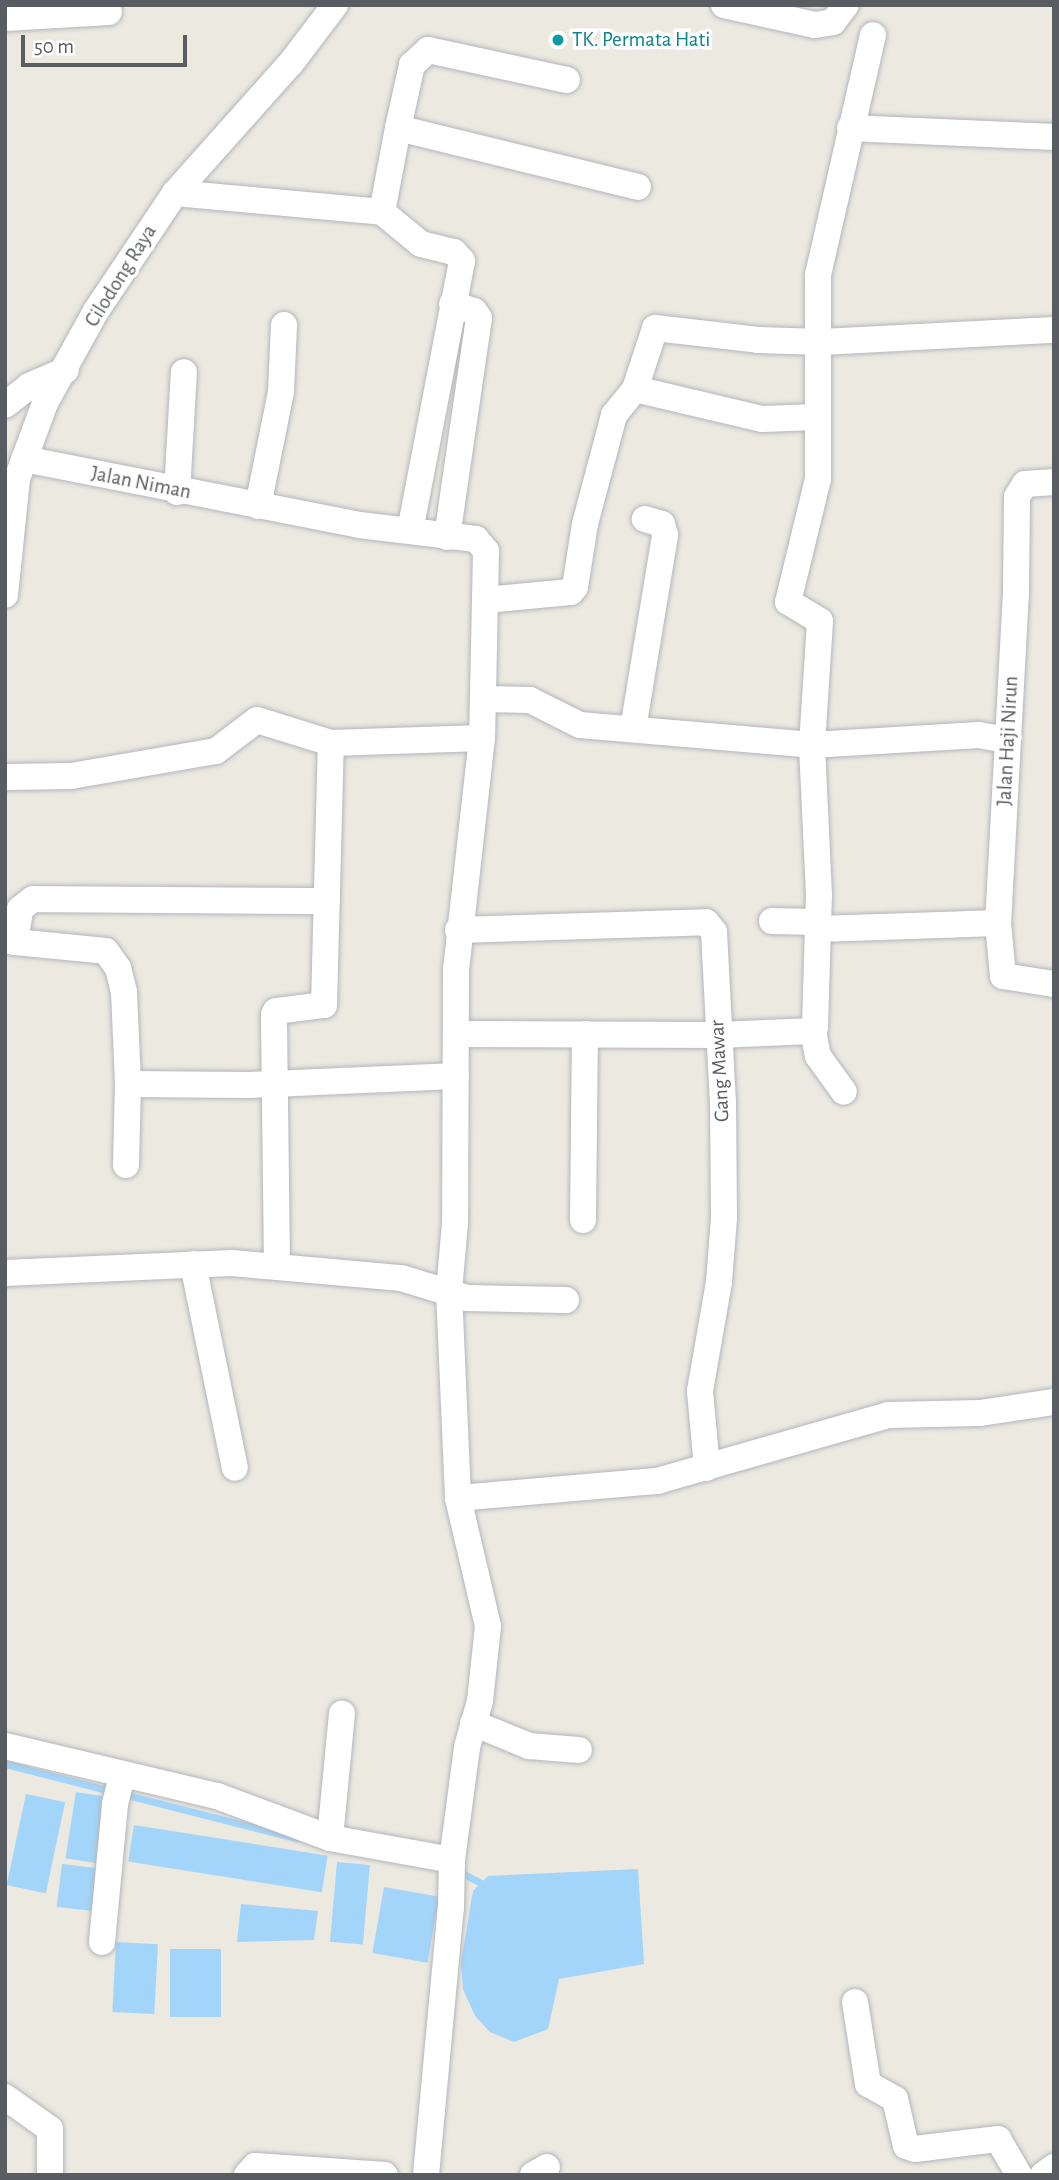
<!DOCTYPE html>
<style>
body{margin:0}
#map{position:relative;width:1059px;height:2180px;overflow:hidden;background:#ebe9e0;font-family:"Alegreya Sans",sans-serif}
div>[style]{position:absolute}
.water>*{inset:0;background:#a3d4f9;transform-origin:0 0}
.stream>*{height:7px;margin:-3.5px;padding:0 3.5px;transform-origin:3.5px;border-radius:3.5px;background:#a3d4f9}
.roads{filter:drop-shadow(0 0 2px #b3b6bb) drop-shadow(0 0 2px #b3b6bb)}
.minor>*{height:26px;margin:-13px;padding:0 13px;transform-origin:13px;border-radius:13px;background:#fff}
.dots>*{width:19px;height:19px;translate:-50% -50%;box-sizing:border-box;border:4px solid #fff;border-radius:50%}
span{translate:-50% -50%;white-space:nowrap;text-align:center;line-height:1.15;-webkit-text-stroke:7px #fff;paint-order:stroke}
.culture-label{font-size:21px;color:#0d838f}
.left{translate:0 -50%;text-align:left}
.street-label{font-size:21px;color:#595c61}
.frame{position:absolute;inset:0;border:7px solid #595c61;pointer-events:none}
.scale{position:absolute;left:21px;top:35px;width:166px;height:32px;box-sizing:border-box;border:4px solid #595c61;border-top:0;padding-left:9px;font-size:21px;line-height:24px;white-space:nowrap;color:#595c61;-webkit-text-stroke:5px #fff;paint-order:stroke}
</style>
<div id="map">
<div class="water">
<i style="left:76px;top:1792px;width:36px;height:67px;rotate:9deg"></i>
<i style="left:26px;top:1794px;width:40px;height:93px;rotate:12deg"></i>
<i style="left:134px;top:1825px;width:196px;height:37px;rotate:9deg"></i>
<i style="left:337px;top:1862px;width:33px;height:80px;rotate:5deg"></i>
<i style="left:62px;top:1864px;width:40px;height:43px;rotate:7deg"></i>
<i style="clip-path:polygon(638px 1869px,644px 1964px,559px 1979px,548px 2029px,514px 2042px,490px 2032px,475px 2016px,463px 1989px,461px 1962px,473px 1891px,488px 1876px)"></i>
<i style="left:384px;top:1887px;width:56px;height:67px;rotate:10deg"></i>
<i style="clip-path:polygon(241px 1904px,318px 1911px,314px 1940px,237px 1942px)"></i>
<i style="left:116px;top:1942px;width:42px;height:70px;rotate:3deg"></i>
<i style="left:221px;top:1949px;width:68px;height:51px;rotate:90deg"></i>
</div>
<div class="stream">
<i style="left:5px;top:1764px;width:300px;rotate:14.3deg"></i>
<i style="left:462px;top:1873px;width:21px;rotate:28deg"></i>
</div>
<div class="roads">
<div class="minor">
<i style="left:724px;top:5px;width:93px;rotate:12.4deg"></i>
<i style="left:815px;top:25px;width:18px;rotate:-9deg"></i>
<i style="left:833px;top:22px;width:21px;rotate:-53deg"></i>
<i style="left:5px;top:18px;width:104px;rotate:-3.3deg"></i>
<i style="left:398px;top:128px;width:65px;rotate:-77.5deg"></i>
<i style="left:412px;top:65px;width:22px;rotate:-43deg"></i>
<i style="left:428px;top:50px;width:142px;rotate:12.2deg"></i>
<i style="left:850px;top:128px;width:204px;rotate:2.5deg"></i>
<i style="left:175px;top:193px;width:208px;rotate:5.2deg"></i>
<i style="left:382px;top:212px;width:50px;rotate:39.4deg"></i>
<i style="left:421px;top:244px;width:34px;rotate:14deg"></i>
<i style="left:454px;top:252px;width:12px;rotate:48deg"></i>
<i style="left:462px;top:261px;width:274px;rotate:100.9deg"></i>
<i style="left:382px;top:212px;width:86px;rotate:-79.2deg"></i>
<i style="left:398px;top:128px;width:247px;rotate:13.8deg"></i>
<i style="left:635px;top:389px;width:130px;rotate:13.3deg"></i>
<i style="left:762px;top:419px;width:55px;rotate:-2.1deg"></i>
<i style="left:5px;top:405px;width:31px;rotate:-38deg"></i>
<i style="left:29px;top:386px;width:40px;rotate:-23.4deg"></i>
<i style="left:24px;top:459px;width:341px;rotate:11.1deg"></i>
<i style="left:359px;top:525px;width:118px;rotate:6.8deg"></i>
<i style="left:476px;top:539px;width:16px;rotate:50deg"></i>
<i style="left:486px;top:551px;width:187px;rotate:91.2deg"></i>
<i style="left:482px;top:738px;width:231px;rotate:96.4deg"></i>
<i style="left:456px;top:968px;width:255px;rotate:90.2deg"></i>
<i style="left:455px;top:1223px;width:68px;rotate:95deg"></i>
<i style="left:449px;top:1291px;width:207px;rotate:87.5deg"></i>
<i style="left:458px;top:1498px;width:200px;rotate:-4.9deg"></i>
<i style="left:657px;top:1481px;width:240px;rotate:-15.9deg"></i>
<i style="left:888px;top:1415px;width:92px;rotate:-1.2deg"></i>
<i style="left:980px;top:1413px;width:75px;rotate:-8.5deg"></i>
<i style="left:1054px;top:482px;width:29px;rotate:176deg"></i>
<i style="left:1025px;top:484px;width:15px;rotate:122deg"></i>
<i style="left:1017px;top:497px;width:95px;rotate:90.6deg"></i>
<i style="left:1016px;top:592px;width:331px;rotate:93.1deg"></i>
<i style="left:998px;top:923px;width:53px;rotate:84.6deg"></i>
<i style="left:1003px;top:976px;width:52px;rotate:8.9deg"></i>
<i style="left:177px;top:492px;width:120px;rotate:-86.7deg"></i>
<i style="left:258px;top:506px;width:116px;rotate:-78.6deg"></i>
<i style="left:281px;top:392px;width:67px;rotate:-87.4deg"></i>
<i style="left:447px;top:537px;width:221px;rotate:-81.7deg"></i>
<i style="left:479px;top:318px;width:9px;rotate:-126deg"></i>
<i style="left:474px;top:311px;width:23px;rotate:-162deg"></i>
<i style="left:5px;top:595px;width:117px;rotate:-84.1deg"></i>
<i style="left:17px;top:479px;width:81px;rotate:-69.8deg"></i>
<i style="left:45px;top:403px;width:105px;rotate:-61deg"></i>
<i style="left:96px;top:311px;width:142px;rotate:-56.2deg"></i>
<i style="left:175px;top:193px;width:174px;rotate:-48.3deg"></i>
<i style="left:291px;top:63px;width:73px;rotate:-52.8deg"></i>
<i style="left:485px;top:600px;width:86px;rotate:-5.3deg"></i>
<i style="left:571px;top:592px;width:6px;rotate:-51deg"></i>
<i style="left:575px;top:587px;width:64px;rotate:-81deg"></i>
<i style="left:585px;top:524px;width:113px;rotate:-75.1deg"></i>
<i style="left:614px;top:415px;width:33px;rotate:-51deg"></i>
<i style="left:635px;top:389px;width:64px;rotate:-71.8deg"></i>
<i style="left:655px;top:328px;width:104px;rotate:6.6deg"></i>
<i style="left:758px;top:340px;width:64px;rotate:1.8deg"></i>
<i style="left:822px;top:342px;width:232px;rotate:-3deg"></i>
<i style="left:484px;top:699px;width:46px;rotate:1.2deg"></i>
<i style="left:530px;top:700px;width:56px;rotate:26.6deg"></i>
<i style="left:580px;top:725px;width:233px;rotate:4.9deg"></i>
<i style="left:812px;top:745px;width:167px;rotate:-3.4deg"></i>
<i style="left:979px;top:735px;width:28px;rotate:10deg"></i>
<i style="left:633px;top:729px;width:197px;rotate:-80.6deg"></i>
<i style="left:665px;top:535px;width:11px;rotate:-105deg"></i>
<i style="left:662px;top:524px;width:18px;rotate:-164deg"></i>
<i style="left:5px;top:777px;width:66px;rotate:-0.9deg"></i>
<i style="left:71px;top:776px;width:147px;rotate:-9.8deg"></i>
<i style="left:216px;top:751px;width:51px;rotate:-37.1deg"></i>
<i style="left:257px;top:720px;width:77px;rotate:17.3deg"></i>
<i style="left:331px;top:743px;width:151px;rotate:-1.9deg"></i>
<i style="left:772px;top:921px;width:46px;rotate:1.2deg"></i>
<i style="left:818px;top:929px;width:180px;rotate:-1.9deg"></i>
<i style="left:458px;top:930px;width:248px;rotate:-1.8deg"></i>
<i style="left:706px;top:922px;width:13px;rotate:51deg"></i>
<i style="left:714px;top:932px;width:169px;rotate:87deg"></i>
<i style="left:723px;top:1101px;width:117px;rotate:89.5deg"></i>
<i style="left:724px;top:1218px;width:64px;rotate:94.5deg"></i>
<i style="left:719px;top:1282px;width:111px;rotate:99.9deg"></i>
<i style="left:700px;top:1391px;width:77px;rotate:84.8deg"></i>
<i style="left:5px;top:940px;width:10px;rotate:11deg"></i>
<i style="left:15px;top:942px;width:33px;rotate:-81deg"></i>
<i style="left:20px;top:909px;width:16px;rotate:-38deg"></i>
<i style="left:33px;top:899px;width:294px;rotate:0.4deg"></i>
<i style="left:15px;top:942px;width:91px;rotate:5.6deg"></i>
<i style="left:106px;top:951px;width:21px;rotate:55deg"></i>
<i style="left:118px;top:968px;width:25px;rotate:76deg"></i>
<i style="left:124px;top:992px;width:92px;rotate:87.5deg"></i>
<i style="left:128px;top:1084px;width:121px;rotate:0.5deg"></i>
<i style="left:249px;top:1085px;width:207px;rotate:-2.5deg"></i>
<i style="left:813px;top:1031px;width:25px;rotate:79deg"></i>
<i style="left:818px;top:1056px;width:44px;rotate:54.2deg"></i>
<i style="left:456px;top:1034px;width:262px;rotate:0.2deg"></i>
<i style="left:718px;top:1035px;width:95px;rotate:-2.4deg"></i>
<i style="left:813px;top:1031px;width:4px;rotate:-63deg"></i>
<i style="left:815px;top:1027px;width:132px;rotate:-88.3deg"></i>
<i style="left:819px;top:895px;width:150px;rotate:-92.7deg"></i>
<i style="left:812px;top:745px;width:124px;rotate:-86.3deg"></i>
<i style="left:820px;top:621px;width:37px;rotate:-149deg"></i>
<i style="left:788px;top:602px;width:127px;rotate:-76.3deg"></i>
<i style="left:818px;top:479px;width:204px;rotate:-90deg"></i>
<i style="left:818px;top:275px;width:246px;rotate:-77.1deg"></i>
<i style="left:126px;top:1165px;width:81px;rotate:-88.6deg"></i>
<i style="left:583px;top:1220px;width:186px;rotate:-89.4deg"></i>
<i style="left:193px;top:1264px;width:208px;rotate:78.4deg"></i>
<i style="left:277px;top:1266px;width:251px;rotate:-90.7deg"></i>
<i style="left:274px;top:1015px;width:4px;rotate:-63deg"></i>
<i style="left:276px;top:1011px;width:48px;rotate:-7.1deg"></i>
<i style="left:324px;top:1005px;width:262px;rotate:-88.5deg"></i>
<i style="left:5px;top:1273px;width:227px;rotate:-2.5deg"></i>
<i style="left:232px;top:1263px;width:170px;rotate:5.1deg"></i>
<i style="left:401px;top:1278px;width:69px;rotate:16.9deg"></i>
<i style="left:467px;top:1298px;width:99px;rotate:1.2deg"></i>
<i style="left:473px;top:1723px;width:61px;rotate:22.3deg"></i>
<i style="left:529px;top:1746px;width:50px;rotate:4.6deg"></i>
<i style="left:5px;top:1746px;width:218px;rotate:13.3deg"></i>
<i style="left:217px;top:1796px;width:121px;rotate:20.4deg"></i>
<i style="left:330px;top:1838px;width:124px;rotate:10.2deg"></i>
<i style="left:452px;top:1860px;width:114px;rotate:-82.4deg"></i>
<i style="left:467px;top:1747px;width:48px;rotate:-74.2deg"></i>
<i style="left:480px;top:1701px;width:75px;rotate:-83.9deg"></i>
<i style="left:488px;top:1626px;width:131px;rotate:-103.2deg"></i>
<i style="left:330px;top:1838px;width:125px;rotate:-84.5deg"></i>
<i style="left:102px;top:1942px;width:139px;rotate:-84.6deg"></i>
<i style="left:115px;top:1804px;width:29px;rotate:-76deg"></i>
<i style="left:855px;top:2002px;width:83px;rotate:81deg"></i>
<i style="left:868px;top:2084px;width:31px;rotate:29deg"></i>
<i style="left:895px;top:2099px;width:48px;rotate:76.8deg"></i>
<i style="left:906px;top:2146px;width:9px;rotate:18deg"></i>
<i style="left:915px;top:2149px;width:84px;rotate:-6.9deg"></i>
<i style="left:998px;top:2139px;width:42px;rotate:59.7deg"></i>
<i style="left:5px;top:2097px;width:55px;rotate:35.4deg"></i>
<i style="left:50px;top:2129px;width:46px;rotate:90deg"></i>
<i style="left:247px;top:2175px;width:12px;rotate:-48deg"></i>
<i style="left:255px;top:2166px;width:130px;rotate:4deg"></i>
<i style="left:426px;top:2175px;width:268px;rotate:-84.7deg"></i>
<i style="left:451px;top:1908px;width:48px;rotate:-88.8deg"></i>
<i style="left:533px;top:2175px;width:16px;rotate:-30deg"></i>
<i style="left:1043px;top:2175px;width:14px;rotate:-36deg"></i>
</div>
</div>
<div class="dots">
<i style="left:558px;top:40px;background:#0f9aa8"></i>
</div>
<div class="culture-label">
<span class="left" style="left:572px;top:40px">TK. Permata Hati</span>
</div>
<div class="street-label">
<span style="left:121px;top:276px;rotate:-58deg">Cilodong Raya</span>
<span style="left:141px;top:483px;rotate:11deg">Jalan Niman</span>
<span style="left:1008px;top:741px;rotate:-87deg">Jalan Haji Nirun</span>
<span style="left:720px;top:1071px;rotate:-93deg">Gang Mawar</span>
</div>
<div class="frame"></div>
<div class="scale">50 m</div>
</div>
